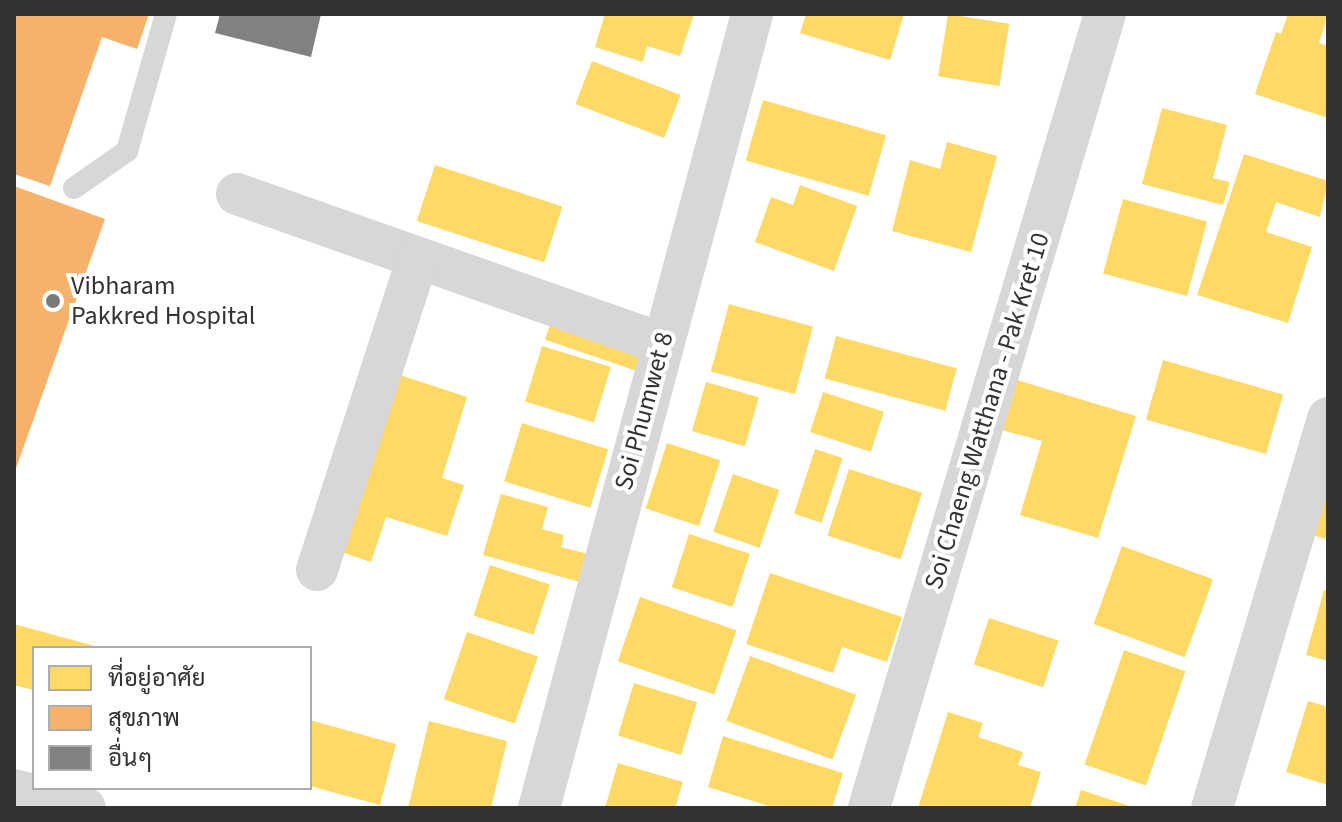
<!DOCTYPE html>
<meta charset="utf-8">
<style>
body{margin:0}
#map{position:relative;width:1342px;height:822px;overflow:hidden;background:#fff;font-family:"Source Sans 3",Sarabun,sans-serif}
div>[style]{position:absolute}
.homes>*{inset:0;background:#ffd966;transform-origin:0 0}
.health>*{inset:0;background:#f6b26b}
.building>*{inset:0;background:#818181}
.lane>*{height:22px;margin:-11px;padding:0 11px;transform-origin:11px;border-radius:11px;background:#d7d7d7}
.street>*{height:42px;margin:-21px;padding:0 21px;transform-origin:21px;border-radius:21px;background:#d7d7d7}
.dots>*{width:22px;height:22px;translate:-50% -50%;box-sizing:border-box;border:4px solid #fff;border-radius:50%}
span{translate:-50% -50%;white-space:nowrap;text-align:center;line-height:1.15;-webkit-text-stroke:8px #fff;paint-order:stroke}
.poi-label{font-size:26px;color:#333}
.left{translate:0 -50%;text-align:left}
.street-label{font-size:26px;color:#333}
.frame{position:absolute;inset:0;border:16px solid #333;pointer-events:none}
.legend{position:absolute;left:32px;top:646px;width:280px;height:144px;box-sizing:border-box;background:#fff;border:2px solid #adadad;margin:0;padding:10px 14px;list-style:none;font-size:24px;color:#333}
.legend li{display:flex;align-items:center;gap:16px;height:40px}
.legend b{width:40px;border:2px solid #adadad}
</style>
<div id="map">
<div class="homes">
<i style="clip-path:polygon(605px 14px,694px 14px,680px 56px,647px 46px,643px 62px,595px 47px)"></i>
<i style="clip-path:polygon(806px 14px,904px 14px,890px 60px,800px 33px)"></i>
<i style="left:948px;top:14px;width:62px;height:63px;rotate:9deg"></i>
<i style="clip-path:polygon(1288px 14px,1328px 14px,1319px 43px,1328px 46px,1328px 118px,1255px 94px,1276px 32px,1281px 34px)"></i>
<i style="left:592px;top:61px;width:95px;height:46px;rotate:21deg"></i>
<i style="left:763px;top:100px;width:128px;height:63px;rotate:16deg"></i>
<i style="clip-path:polygon(1162px 108px,1227px 125px,1213px 178px,1230px 182px,1223px 205px,1142px 184px)"></i>
<i style="clip-path:polygon(947px 142px,997px 156px,971px 252px,892px 231px,910px 160px,940px 169px)"></i>
<i style="clip-path:polygon(1244px 154px,1328px 181px,1320px 217px,1276px 202px,1266px 232px,1312px 247px,1288px 323px,1197px 295px)"></i>
<i style="left:435px;top:165px;width:134px;height:59px;rotate:18deg"></i>
<i style="clip-path:polygon(800px 185px,857px 206px,834px 271px,755px 242px,771px 197px,793px 205px)"></i>
<i style="left:1123px;top:199px;width:87px;height:77px;rotate:15deg"></i>
<i style="left:729px;top:304px;width:87px;height:70px;rotate:15deg"></i>
<i style="left:554px;top:313px;width:101px;height:28px;rotate:19deg"></i>
<i style="left:836px;top:336px;width:125px;height:44px;rotate:15deg"></i>
<i style="left:542px;top:346px;width:72px;height:58px;rotate:17deg"></i>
<i style="left:1163px;top:360px;width:125px;height:62px;rotate:16deg"></i>
<i style="clip-path:polygon(388px 371px,467px 397px,442px 478px,464px 485px,447px 536px,386px 517px,371px 562px,332px 549px)"></i>
<i style="clip-path:polygon(1017px 380px,1136px 416px,1098px 538px,1020px 515px,1042px 441px,1002px 430px)"></i>
<i style="left:706px;top:382px;width:55px;height:51px;rotate:16deg"></i>
<i style="left:823px;top:392px;width:64px;height:42px;rotate:18deg"></i>
<i style="left:522px;top:423px;width:90px;height:61px;rotate:17deg"></i>
<i style="left:667px;top:443px;width:56px;height:69px;rotate:18deg"></i>
<i style="left:815px;top:449px;width:29px;height:68px;rotate:18deg"></i>
<i style="left:849px;top:469px;width:77px;height:70px;rotate:18deg"></i>
<i style="left:733px;top:474px;width:49px;height:61px;rotate:19deg"></i>
<i style="clip-path:polygon(1328px 477px,1328px 540px,1310px 534px)"></i>
<i style="clip-path:polygon(501px 494px,548px 507px,542px 529px,564px 535px,561px 547px,588px 554px,580px 582px,483px 555px)"></i>
<i style="left:689px;top:534px;width:64px;height:56px;rotate:18deg"></i>
<i style="left:1122px;top:546px;width:97px;height:83px;rotate:20deg"></i>
<i style="left:490px;top:565px;width:63px;height:53px;rotate:18deg"></i>
<i style="clip-path:polygon(770px 573px,902px 617px,887px 662px,842px 647px,833px 673px,746px 644px)"></i>
<i style="clip-path:polygon(1324px 590px,1328px 591px,1328px 661px,1306px 655px)"></i>
<i style="left:640px;top:597px;width:102px;height:68px;rotate:19deg"></i>
<i style="left:989px;top:618px;width:73px;height:49px;rotate:18deg"></i>
<i style="clip-path:polygon(14px 624px,99px 647px,99px 648px,34px 648px,34px 690px,14px 685px)"></i>
<i style="left:467px;top:632px;width:75px;height:71px;rotate:19deg"></i>
<i style="left:1124px;top:650px;width:65px;height:121px;rotate:19deg"></i>
<i style="left:750px;top:656px;width:113px;height:69px;rotate:20deg"></i>
<i style="left:634px;top:683px;width:66px;height:55px;rotate:17deg"></i>
<i style="clip-path:polygon(1308px 701px,1328px 707px,1328px 785px,1286px 772px)"></i>
<i style="clip-path:polygon(948px 712px,983px 723px,978px 737px,1023px 752px,1018px 765px,1041px 772px,1030px 808px,918px 808px)"></i>
<i style="clip-path:polygon(310px 720px,396px 744px,380px 805px,310px 786px)"></i>
<i style="clip-path:polygon(429px 721px,507px 741px,491px 808px,408px 808px)"></i>
<i style="clip-path:polygon(723px 736px,843px 773px,832px 808px,775px 808px,708px 787px)"></i>
<i style="clip-path:polygon(618px 763px,683px 782px,675px 808px,605px 808px)"></i>
<i style="clip-path:polygon(1081px 790px,1133px 807px,1133px 808px,1075px 808px)"></i>
</div>
<div class="health">
<i style="clip-path:polygon(14px 14px,149px 14px,137px 49px,102px 37px,50px 186px,14px 174px)"></i>
<i style="clip-path:polygon(14px 186px,105px 219px,14px 474px)"></i>
</div>
<div class="building">
<i style="clip-path:polygon(220px 14px,321px 14px,311px 57px,215px 33px)"></i>
</div>
<div class="lane">
<i style="left:74px;top:188px;width:65px;rotate:-34.9deg"></i>
<i style="left:127px;top:151px;width:142px;rotate:-74.1deg"></i>
</div>
<div class="street">
<i style="left:237px;top:194px;width:451px;rotate:19.4deg"></i>
<i style="left:317px;top:570px;width:328px;rotate:-72.1deg"></i>
<i style="left:14px;top:790px;width:73px;rotate:14.2deg"></i>
<i style="left:539px;top:808px;width:822px;rotate:-74.98deg"></i>
<i style="left:869px;top:808px;width:828px;rotate:-73.45deg"></i>
<i style="left:1212px;top:808px;width:407px;rotate:-73.4deg"></i>
</div>
<div class="dots">
<i style="left:53px;top:301px;background:#7a7a7a"></i>
</div>
<div class="poi-label">
<span class="left" style="left:71px;top:301px">Vibharam<br>Pakkred Hospital</span>
</div>
<div class="street-label">
<span style="left:644px;top:411px;rotate:-75deg">Soi Phumwet 8</span>
<span style="left:987px;top:411px;rotate:-73deg">Soi Chaeng Watthana - Pak Kret 10</span>
</div>
<div class="frame"></div>
<ul class="legend">
<li><b style="height:22px;background:#ffd966"></b>ที่อยู่อาศัย</li>
<li><b style="height:22px;background:#f6b26b"></b>สุขภาพ</li>
<li><b style="height:22px;background:#818181"></b>อื่นๆ</li>
</ul>
</div>
